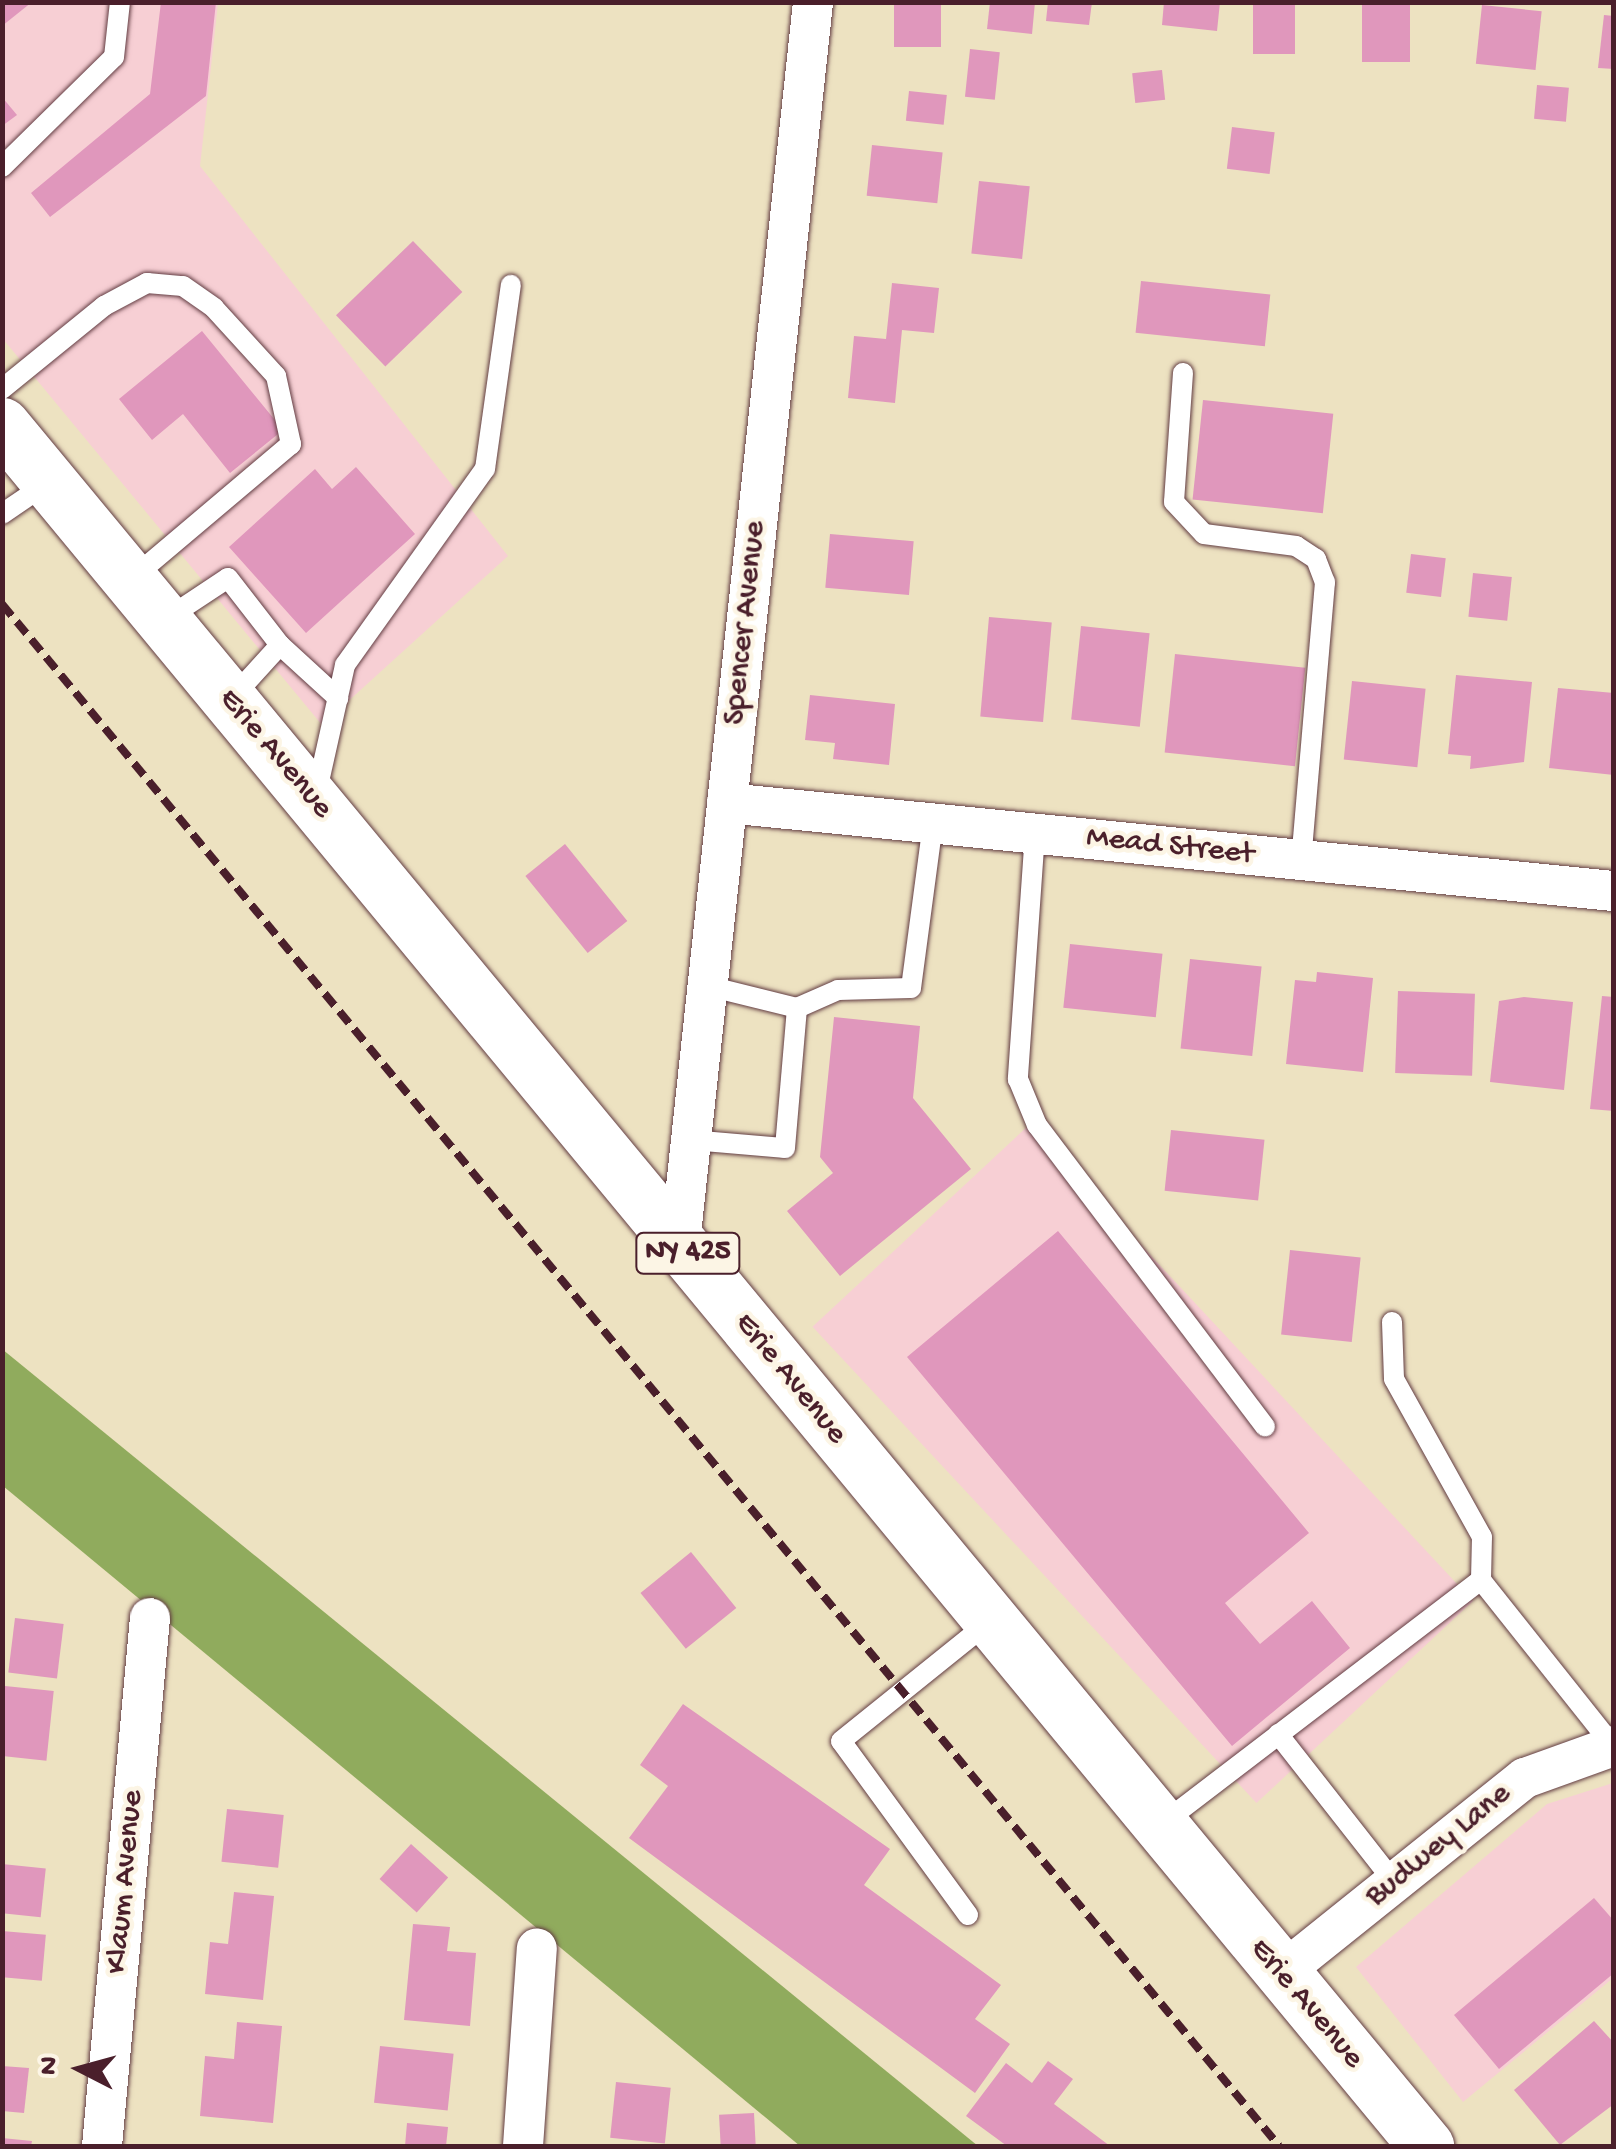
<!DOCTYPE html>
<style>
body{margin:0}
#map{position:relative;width:1616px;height:2149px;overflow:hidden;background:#ede2c1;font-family:"Gochi Hand",sans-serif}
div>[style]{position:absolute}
.built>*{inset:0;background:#f7cfd4;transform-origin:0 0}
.forest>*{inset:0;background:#90ab5d}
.building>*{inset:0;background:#e097bc;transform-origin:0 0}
.roads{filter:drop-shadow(0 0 2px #623c42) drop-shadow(0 0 2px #623c42)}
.lane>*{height:20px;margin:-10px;padding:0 10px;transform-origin:10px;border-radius:10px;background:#fff}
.street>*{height:40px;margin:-20px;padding:0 20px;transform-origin:20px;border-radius:20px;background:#fff}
.primary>*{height:55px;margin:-27.5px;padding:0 27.5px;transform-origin:27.5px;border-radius:27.5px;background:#fff}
.rail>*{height:8px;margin-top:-4px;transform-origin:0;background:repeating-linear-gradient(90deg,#4a1f2b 0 15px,transparent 0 23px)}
span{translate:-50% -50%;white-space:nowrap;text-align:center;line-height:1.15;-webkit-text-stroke:9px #fcf5e5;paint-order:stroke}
.shield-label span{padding:2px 8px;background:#fcf5e5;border:2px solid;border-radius:8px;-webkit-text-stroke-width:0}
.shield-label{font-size:30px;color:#4a1f2b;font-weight:700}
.street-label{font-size:32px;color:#4a1f2b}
.frame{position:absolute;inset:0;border:5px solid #4a1f2b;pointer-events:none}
.north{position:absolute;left:30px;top:2019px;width:100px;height:100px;-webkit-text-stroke:8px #fcf5e5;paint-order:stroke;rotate:276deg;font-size:28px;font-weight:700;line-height:40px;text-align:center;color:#4a1f2b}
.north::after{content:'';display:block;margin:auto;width:35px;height:45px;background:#4a1f2b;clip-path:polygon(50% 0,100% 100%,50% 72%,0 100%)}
</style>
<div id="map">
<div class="built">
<i style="clip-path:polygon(2px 3px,218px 3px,200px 166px,508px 556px,322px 725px,3px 339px)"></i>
<i style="left:1029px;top:1125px;width:651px;height:296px;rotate:47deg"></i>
<i style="clip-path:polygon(1613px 1783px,1613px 1978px,1463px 2102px,1356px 1967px,1547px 1804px)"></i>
</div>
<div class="forest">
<i style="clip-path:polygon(2px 1349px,978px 2146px,800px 2146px,3px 1486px)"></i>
</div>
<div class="building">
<i style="clip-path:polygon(2px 2px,32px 2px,2px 26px)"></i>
<i style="clip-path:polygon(161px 2px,216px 2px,206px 96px,50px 217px,31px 193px,150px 94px)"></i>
<i style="left:894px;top:2px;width:47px;height:45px"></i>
<i style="clip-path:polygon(990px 2px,1035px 2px,1032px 34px,987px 29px)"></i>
<i style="clip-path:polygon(1048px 2px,1092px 2px,1089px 25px,1046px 21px)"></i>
<i style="clip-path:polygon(1164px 2px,1220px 2px,1217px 31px,1162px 25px)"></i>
<i style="left:1253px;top:2px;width:42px;height:52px"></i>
<i style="left:1362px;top:2px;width:48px;height:60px"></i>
<i style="left:1482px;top:5px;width:60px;height:59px;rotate:6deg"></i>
<i style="clip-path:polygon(1604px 15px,1614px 16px,1614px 69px,1598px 68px)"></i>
<i style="left:970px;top:49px;width:30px;height:48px;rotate:6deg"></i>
<i style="left:1162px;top:70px;width:30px;height:30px;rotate:84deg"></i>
<i style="left:1537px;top:85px;width:32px;height:34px;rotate:5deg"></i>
<i style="left:909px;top:91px;width:38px;height:30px;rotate:6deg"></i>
<i style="clip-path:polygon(2px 97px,17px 115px,2px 126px)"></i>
<i style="left:1232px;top:127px;width:43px;height:42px;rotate:7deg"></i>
<i style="left:872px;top:145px;width:71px;height:51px;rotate:6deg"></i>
<i style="left:979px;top:181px;width:51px;height:73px;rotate:6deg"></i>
<i style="left:413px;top:241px;width:71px;height:107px;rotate:46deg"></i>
<i style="left:1141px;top:281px;width:130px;height:52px;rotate:6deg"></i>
<i style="clip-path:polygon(892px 283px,939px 288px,934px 333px,902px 330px,895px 403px,848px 398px,854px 336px,886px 339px)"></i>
<i style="clip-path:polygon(202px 331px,283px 430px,230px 473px,183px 414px,152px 440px,119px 399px)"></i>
<i style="left:1203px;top:400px;width:131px;height:100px;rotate:6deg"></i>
<i style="clip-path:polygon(356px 467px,415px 534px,306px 633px,229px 547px,315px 469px,332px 489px)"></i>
<i style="left:830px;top:534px;width:84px;height:54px;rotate:5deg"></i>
<i style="left:1411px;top:554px;width:35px;height:39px;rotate:7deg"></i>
<i style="left:1473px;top:573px;width:39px;height:44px;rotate:6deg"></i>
<i style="left:989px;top:617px;width:63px;height:100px;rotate:5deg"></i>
<i style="left:1081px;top:626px;width:69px;height:94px;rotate:6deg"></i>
<i style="left:1175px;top:654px;width:131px;height:99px;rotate:6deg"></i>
<i style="clip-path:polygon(1456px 675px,1532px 682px,1524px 762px,1470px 769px,1471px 756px,1448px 754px)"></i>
<i style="left:1352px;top:681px;width:74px;height:79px;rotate:6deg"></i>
<i style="clip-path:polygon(1558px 688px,1614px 693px,1614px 775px,1549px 768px)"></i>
<i style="clip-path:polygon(810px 695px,895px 704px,889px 765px,833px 759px,835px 743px,805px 740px)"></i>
<i style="left:565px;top:844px;width:99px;height:51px;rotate:51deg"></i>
<i style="left:1070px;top:944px;width:93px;height:64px;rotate:6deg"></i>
<i style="left:1190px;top:959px;width:72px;height:90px;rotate:6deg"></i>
<i style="clip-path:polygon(1317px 972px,1373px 978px,1363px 1072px,1286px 1064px,1295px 980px,1316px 982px)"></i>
<i style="left:1398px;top:991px;width:77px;height:82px;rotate:2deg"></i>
<i style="clip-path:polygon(1602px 996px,1614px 997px,1614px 1111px,1590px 1109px)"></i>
<i style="clip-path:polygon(1524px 997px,1573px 1002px,1564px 1090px,1490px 1082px,1499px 1001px)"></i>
<i style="clip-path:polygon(834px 1017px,920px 1026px,913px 1098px,971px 1169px,840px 1276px,787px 1211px,833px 1173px,820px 1157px)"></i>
<i style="left:1171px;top:1130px;width:94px;height:61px;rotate:6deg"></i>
<i style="clip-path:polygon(1058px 1231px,1309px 1533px,1225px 1603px,1260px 1644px,1312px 1601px,1350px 1648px,1232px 1746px,907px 1357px)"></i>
<i style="left:1290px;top:1250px;width:71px;height:85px;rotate:6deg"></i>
<i style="left:691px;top:1552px;width:72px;height:65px;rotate:51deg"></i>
<i style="left:15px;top:1618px;width:49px;height:55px;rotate:7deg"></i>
<i style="left:5px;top:1686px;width:49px;height:70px;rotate:6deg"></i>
<i style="clip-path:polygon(683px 1704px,890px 1849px,864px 1885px,1001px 1985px,975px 2019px,1010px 2044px,975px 2093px,629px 1838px,668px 1786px,640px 1765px)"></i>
<i style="left:227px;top:1809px;width:57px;height:53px;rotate:6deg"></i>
<i style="left:411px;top:1844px;width:50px;height:47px;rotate:42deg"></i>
<i style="left:2px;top:1864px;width:44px;height:49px;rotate:6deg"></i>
<i style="clip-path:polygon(234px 1892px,274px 1896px,263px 2000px,205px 1994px,210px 1942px,228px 1944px)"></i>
<i style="clip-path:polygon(1594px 1898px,1614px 1921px,1614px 1973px,1499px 2069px,1454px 2015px)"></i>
<i style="clip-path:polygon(413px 1924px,450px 1927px,447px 1951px,476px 1953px,470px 2026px,404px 2020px)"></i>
<i style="left:2px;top:1931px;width:44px;height:46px;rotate:5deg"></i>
<i style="clip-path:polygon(1594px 2021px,1614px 2043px,1614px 2104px,1560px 2145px,1514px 2090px)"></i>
<i style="clip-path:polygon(237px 2022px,282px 2026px,273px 2123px,200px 2116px,205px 2056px,234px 2059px)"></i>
<i style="left:380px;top:2046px;width:74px;height:57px;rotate:6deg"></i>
<i style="clip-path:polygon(1048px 2061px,1073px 2079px,1054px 2104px,1110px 2146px,1007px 2146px,966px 2116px,1006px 2063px,1032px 2083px)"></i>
<i style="clip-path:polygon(2px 2066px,29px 2068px,24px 2113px,2px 2111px)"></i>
<i style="left:616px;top:2082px;width:55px;height:56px;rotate:6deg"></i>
<i style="left:754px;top:2113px;width:33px;height:35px;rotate:87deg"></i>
<i style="clip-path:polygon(407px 2123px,448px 2127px,446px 2146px,405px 2146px)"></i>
<i style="clip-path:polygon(2px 2138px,32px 2141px,31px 2146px,2px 2146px)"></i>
</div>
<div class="roads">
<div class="lane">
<i style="left:2px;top:167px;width:157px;rotate:-44.5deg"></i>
<i style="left:114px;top:57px;width:55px;rotate:-83.8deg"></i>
<i style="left:1183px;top:373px;width:129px;rotate:94deg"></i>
<i style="left:1174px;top:502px;width:44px;rotate:46.8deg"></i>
<i style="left:1204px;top:534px;width:93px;rotate:7.4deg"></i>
<i style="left:1296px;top:546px;width:24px;rotate:33deg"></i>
<i style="left:1316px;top:559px;width:25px;rotate:69deg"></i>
<i style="left:1325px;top:582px;width:279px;rotate:94.9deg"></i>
<i style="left:2px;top:389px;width:132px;rotate:-39.1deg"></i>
<i style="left:104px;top:306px;width:49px;rotate:-28.1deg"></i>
<i style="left:147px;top:283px;width:36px;rotate:5deg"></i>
<i style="left:183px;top:286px;width:38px;rotate:35deg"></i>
<i style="left:214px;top:308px;width:92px;rotate:47.6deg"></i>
<i style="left:276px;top:376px;width:70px;rotate:77.6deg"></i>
<i style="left:291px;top:444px;width:209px;rotate:139.8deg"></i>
<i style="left:2px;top:514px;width:53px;rotate:-34.3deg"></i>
<i style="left:166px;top:619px;width:74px;rotate:-33.5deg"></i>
<i style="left:228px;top:578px;width:85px;rotate:52.2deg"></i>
<i style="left:280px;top:645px;width:72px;rotate:132.2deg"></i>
<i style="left:280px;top:645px;width:79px;rotate:42.4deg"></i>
<i style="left:316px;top:795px;width:133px;rotate:-77.4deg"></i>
<i style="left:345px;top:665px;width:241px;rotate:-54.5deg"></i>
<i style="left:485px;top:469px;width:186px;rotate:-82deg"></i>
<i style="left:1035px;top:833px;width:247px;rotate:94deg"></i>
<i style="left:1018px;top:1079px;width:50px;rotate:67.6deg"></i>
<i style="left:1037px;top:1125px;width:378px;rotate:52.9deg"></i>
<i style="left:797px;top:1008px;width:45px;rotate:-23.7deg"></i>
<i style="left:838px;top:990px;width:73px;rotate:-1.6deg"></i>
<i style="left:911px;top:988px;width:165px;rotate:-82.4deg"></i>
<i style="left:691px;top:1140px;width:94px;rotate:4.9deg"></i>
<i style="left:785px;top:1148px;width:141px;rotate:-85.1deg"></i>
<i style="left:797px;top:1008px;width:92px;rotate:-166.1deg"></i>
<i style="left:1481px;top:1580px;width:212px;rotate:51.5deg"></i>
<i style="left:1278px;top:1734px;width:188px;rotate:51.9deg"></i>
<i style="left:1163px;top:1823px;width:400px;rotate:-37.4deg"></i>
<i style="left:1481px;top:1580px;width:43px;rotate:-88.7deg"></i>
<i style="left:1482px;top:1537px;width:181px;rotate:-119.1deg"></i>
<i style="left:1394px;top:1379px;width:57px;rotate:-92deg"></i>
<i style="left:968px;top:1915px;width:215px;rotate:-126.1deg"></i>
<i style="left:841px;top:1741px;width:189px;rotate:-38.8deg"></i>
</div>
<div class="street">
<i style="left:727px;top:803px;width:891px;rotate:5.67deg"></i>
<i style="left:680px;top:1243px;width:1248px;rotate:-83.88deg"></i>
<i style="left:1280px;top:1974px;width:314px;rotate:-38.7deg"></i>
<i style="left:1525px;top:1778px;width:95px;rotate:-19.8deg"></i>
<i style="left:102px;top:2146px;width:530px;rotate:-84.81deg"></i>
<i style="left:523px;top:2146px;width:198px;rotate:-86deg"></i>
</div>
<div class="primary">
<i style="left:2px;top:425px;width:2234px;rotate:50.39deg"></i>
</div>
</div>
<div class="rail">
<i style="left:2px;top:604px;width:2002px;rotate:50.37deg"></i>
</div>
<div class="shield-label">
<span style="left:688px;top:1253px">NY 425</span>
</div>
<div class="street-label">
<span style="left:746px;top:623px;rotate:-84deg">Spencer Avenue</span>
<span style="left:275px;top:754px;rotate:50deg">Erie Avenue</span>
<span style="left:1170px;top:847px;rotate:6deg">Mead Street</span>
<span style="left:790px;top:1379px;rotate:51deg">Erie Avenue</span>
<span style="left:1439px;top:1846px;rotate:-39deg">Budwey Lane</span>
<span style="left:126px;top:1882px;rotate:-85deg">Klaum Avenue</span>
<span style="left:1306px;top:2004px;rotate:50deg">Erie Avenue</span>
</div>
<div class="frame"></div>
<div class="north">N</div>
</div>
